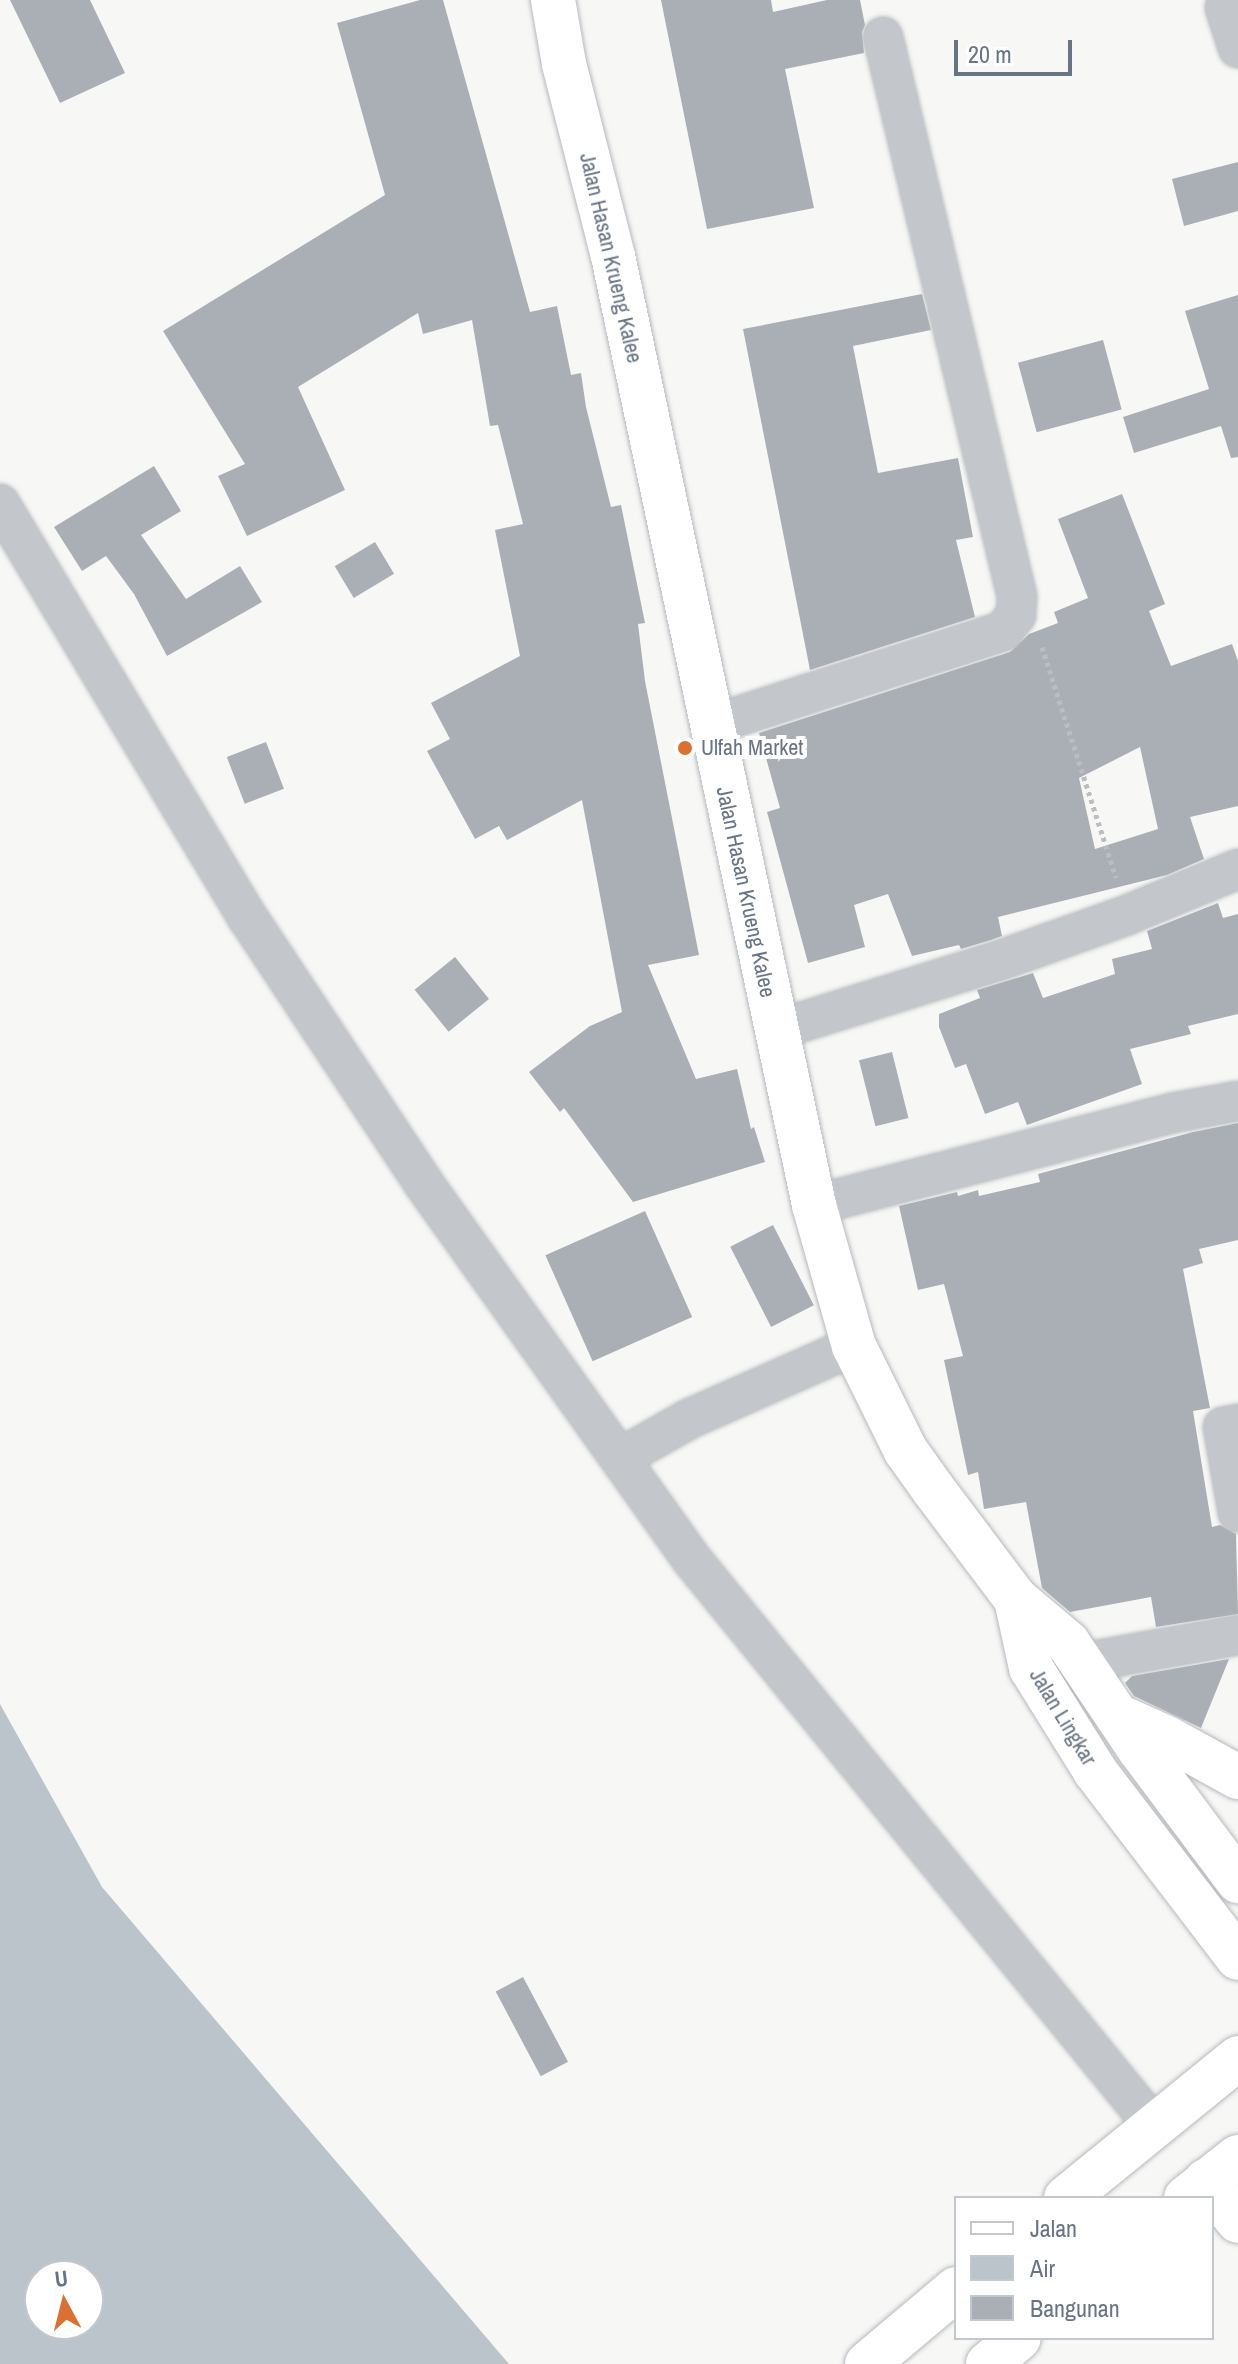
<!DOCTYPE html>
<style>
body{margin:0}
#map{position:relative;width:1238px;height:2364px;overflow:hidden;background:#f7f8f5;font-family:"Archivo Narrow",sans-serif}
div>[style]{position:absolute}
.water>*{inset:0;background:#bbc4ca}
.building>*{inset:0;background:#aaafb6;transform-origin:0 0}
.path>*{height:5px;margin-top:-2.5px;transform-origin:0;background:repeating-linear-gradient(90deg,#bbbdc0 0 4px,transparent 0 8px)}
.roads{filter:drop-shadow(0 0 2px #b6b9be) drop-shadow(0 0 2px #b6b9be)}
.street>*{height:38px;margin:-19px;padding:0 19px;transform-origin:19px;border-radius:19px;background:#c3c6ca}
.secondary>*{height:44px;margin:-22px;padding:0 22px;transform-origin:22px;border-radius:22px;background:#fff}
.dots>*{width:22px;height:22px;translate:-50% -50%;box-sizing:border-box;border:4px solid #fff;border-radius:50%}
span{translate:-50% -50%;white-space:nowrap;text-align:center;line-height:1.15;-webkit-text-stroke:8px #fff;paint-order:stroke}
.street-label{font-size:22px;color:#687484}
.poi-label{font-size:22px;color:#687484}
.left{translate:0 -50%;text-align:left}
.legend{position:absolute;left:954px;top:2196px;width:260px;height:144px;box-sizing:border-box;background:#fff;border:2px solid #c3c7ce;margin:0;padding:10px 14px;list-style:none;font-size:24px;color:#687484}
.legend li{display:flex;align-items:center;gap:16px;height:40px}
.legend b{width:40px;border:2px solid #c3c7ce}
.north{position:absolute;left:24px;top:2260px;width:80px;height:80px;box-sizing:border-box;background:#fff;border:2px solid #c3c7ce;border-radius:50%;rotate:353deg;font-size:22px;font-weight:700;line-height:32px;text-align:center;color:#687484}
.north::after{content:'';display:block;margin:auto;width:28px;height:36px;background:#da7132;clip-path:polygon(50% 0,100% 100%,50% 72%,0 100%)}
.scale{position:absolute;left:954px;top:40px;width:118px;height:36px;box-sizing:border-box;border:4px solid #687484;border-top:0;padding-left:10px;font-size:24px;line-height:28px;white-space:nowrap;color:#687484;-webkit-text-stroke:6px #fff;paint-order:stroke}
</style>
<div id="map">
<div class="water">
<i style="clip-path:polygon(evenodd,0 1704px,102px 1887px,509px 2364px,0 2364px,0 1704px,40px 2276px,88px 2276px,88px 2324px,40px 2324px,40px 2276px)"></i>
</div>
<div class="building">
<i style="clip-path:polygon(10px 0,90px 0,125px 73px,60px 103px)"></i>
<i style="clip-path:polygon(420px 0,443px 0,530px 312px,557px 306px,571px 375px,581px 373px,586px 407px,611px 507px,621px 505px,645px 623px,638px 624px,645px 681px,699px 955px,648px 965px,696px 1079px,737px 1069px,751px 1129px,754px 1127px,765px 1162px,633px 1202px,564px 1108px,560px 1112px,529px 1072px,590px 1026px,622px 1012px,582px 800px,507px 840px,499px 826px,475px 839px,427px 751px,450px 739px,431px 703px,520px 656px,495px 530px,523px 524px,498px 425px,490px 426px,472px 320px,423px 334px,418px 313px,298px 387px,345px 490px,247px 536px,218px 476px,245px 464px,163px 331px,385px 195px,337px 23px)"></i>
<i style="clip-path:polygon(661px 0,771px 0,773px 12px,827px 0,860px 0,865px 25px,862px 32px,864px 53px,785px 69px,814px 208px,707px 229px)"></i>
<i style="clip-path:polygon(1238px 162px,1238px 211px,1184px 226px,1172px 179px)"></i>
<i style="clip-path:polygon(922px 294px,931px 330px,853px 346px,878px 473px,958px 458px,973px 537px,956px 540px,975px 617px,810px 670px,743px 329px)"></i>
<i style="clip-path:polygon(1238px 295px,1238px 457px,1231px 458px,1221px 426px,1134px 453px,1123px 417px,1209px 389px,1185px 311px)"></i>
<i style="left:1103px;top:340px;width:72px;height:88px;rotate:75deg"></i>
<i style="clip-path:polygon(154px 466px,181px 511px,141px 535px,186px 599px,240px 566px,262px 602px,167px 656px,134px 594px,106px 556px,82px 571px,54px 527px)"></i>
<i style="clip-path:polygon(evenodd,1122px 494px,1165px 604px,1149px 611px,1171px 666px,1232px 644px,1238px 661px,1238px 806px,1190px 817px,1204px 859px,1167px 875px,998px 917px,1002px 936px,991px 940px,961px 949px,959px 945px,912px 956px,888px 894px,854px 905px,865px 947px,808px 963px,767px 812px,780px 808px,759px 733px,1010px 652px,1029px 634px,1058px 623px,1054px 612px,1088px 598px,1058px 519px,1122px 494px,1140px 747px,1158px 829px,1095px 849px,1079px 778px,1140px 747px)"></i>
<i style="left:375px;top:542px;width:37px;height:47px;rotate:59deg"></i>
<i style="left:266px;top:742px;width:50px;height:42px;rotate:69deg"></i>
<i style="clip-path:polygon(1218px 903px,1223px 918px,1238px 914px,1238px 1014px,1188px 1026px,1191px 1034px,1130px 1049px,1142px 1084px,1027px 1125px,1018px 1102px,985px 1114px,966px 1064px,955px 1068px,939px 1027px,939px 1014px,980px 998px,977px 990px,1033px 973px,1043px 998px,1115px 974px,1112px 959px,1152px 949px,1147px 931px)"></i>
<i style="left:455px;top:957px;width:54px;height:52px;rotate:51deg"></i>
<i style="left:892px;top:1052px;width:68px;height:34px;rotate:76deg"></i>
<i style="clip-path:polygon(1238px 1123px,1238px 1240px,1199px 1249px,1203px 1263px,1183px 1269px,1210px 1408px,1193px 1411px,1212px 1527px,1220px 1525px,1236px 1534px,1238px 1614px,1156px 1627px,1151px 1597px,1070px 1612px,1042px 1588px,1026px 1502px,984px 1509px,978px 1472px,968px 1475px,944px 1360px,963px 1356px,944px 1284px,918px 1290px,899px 1206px,957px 1192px,958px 1196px,978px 1190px,979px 1196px,1040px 1182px,1038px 1174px,1193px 1132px)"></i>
<i style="left:645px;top:1211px;width:116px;height:109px;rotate:66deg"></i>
<i style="left:773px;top:1225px;width:90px;height:48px;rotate:63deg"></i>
<i style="clip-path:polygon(1229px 1659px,1201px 1728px,1134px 1696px,1125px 1683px,1132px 1676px)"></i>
<i style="left:523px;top:1977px;width:96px;height:31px;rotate:62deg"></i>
</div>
<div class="path">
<i style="left:1042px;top:647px;width:242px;rotate:72.2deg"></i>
</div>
<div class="roads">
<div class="street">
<i style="left:1227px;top:0;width:8px;rotate:104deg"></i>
<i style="left:1225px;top:8px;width:42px;rotate:72deg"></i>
<i style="left:0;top:504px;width:483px;rotate:59.1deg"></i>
<i style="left:248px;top:918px;width:319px;rotate:56.5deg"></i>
<i style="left:424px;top:1184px;width:463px;rotate:54.5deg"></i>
<i style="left:693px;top:1561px;width:729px;rotate:50.79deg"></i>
<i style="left:711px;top:725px;width:307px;rotate:-17.8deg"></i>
<i style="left:1003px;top:631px;width:21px;rotate:-51deg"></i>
<i style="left:1016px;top:615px;width:19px;rotate:-87deg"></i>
<i style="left:1017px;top:596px;width:575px;rotate:-103.48deg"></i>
<i style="left:776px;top:1030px;width:232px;rotate:-17.3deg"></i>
<i style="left:998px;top:961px;width:137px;rotate:-19.6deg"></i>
<i style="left:1127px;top:915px;width:120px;rotate:-22.5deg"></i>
<i style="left:814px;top:1205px;width:370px;rotate:-14.4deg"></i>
<i style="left:1172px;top:1113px;width:67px;rotate:-10.3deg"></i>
<i style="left:1238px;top:1424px;width:15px;rotate:169deg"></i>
<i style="left:1223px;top:1427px;width:87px;rotate:80.1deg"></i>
<i style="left:620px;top:1458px;width:79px;rotate:-29.5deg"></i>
<i style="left:689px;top:1419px;width:180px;rotate:-23.9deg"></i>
<i style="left:1081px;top:1663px;width:159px;rotate:-10.1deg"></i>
</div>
<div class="secondary">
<i style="left:553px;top:0;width:65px;rotate:80.2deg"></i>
<i style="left:564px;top:64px;width:198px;rotate:75.7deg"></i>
<i style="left:613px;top:256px;width:970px;rotate:78.04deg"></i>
<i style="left:814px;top:1205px;width:147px;rotate:74.2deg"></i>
<i style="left:854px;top:1346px;width:117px;rotate:63.7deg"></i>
<i style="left:906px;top:1451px;width:47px;rotate:54.6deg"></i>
<i style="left:933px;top:1489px;width:138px;rotate:53deg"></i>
<i style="left:1016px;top:1599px;width:68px;rotate:40.2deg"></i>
<i style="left:1068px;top:1643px;width:129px;rotate:56.1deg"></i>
<i style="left:1140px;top:1750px;width:164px;rotate:53.2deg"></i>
<i style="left:1016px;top:1599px;width:71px;rotate:77.7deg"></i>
<i style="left:1031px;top:1668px;width:121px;rotate:58.1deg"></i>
<i style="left:1095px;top:1771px;width:235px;rotate:52.6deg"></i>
<i style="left:1118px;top:1716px;width:54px;rotate:24.2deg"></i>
<i style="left:1167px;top:1738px;width:81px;rotate:28.8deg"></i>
<i style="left:1206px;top:2181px;width:51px;rotate:51.3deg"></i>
<i style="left:1066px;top:2198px;width:222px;rotate:-39.1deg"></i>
<i style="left:1186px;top:2198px;width:66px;rotate:-38.3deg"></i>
<i style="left:867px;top:2364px;width:116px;rotate:-40.1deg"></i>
<i style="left:988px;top:2364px;width:40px;rotate:-40deg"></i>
</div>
</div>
<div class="dots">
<i style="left:685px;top:748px;background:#da7132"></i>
</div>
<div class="street-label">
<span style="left:611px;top:258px;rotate:77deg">Jalan Hasan Krueng Kalee</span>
<span style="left:746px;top:892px;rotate:78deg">Jalan Hasan Krueng Kalee</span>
<span style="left:1063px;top:1717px;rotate:59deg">Jalan Lingkar</span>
</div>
<div class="poi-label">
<span class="left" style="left:701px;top:748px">Ulfah Market</span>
</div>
<ul class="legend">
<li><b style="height:10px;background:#fff"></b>Jalan</li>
<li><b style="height:22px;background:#bbc4ca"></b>Air</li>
<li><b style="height:22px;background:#aaafb6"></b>Bangunan</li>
</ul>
<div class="north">U</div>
<div class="scale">20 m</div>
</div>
